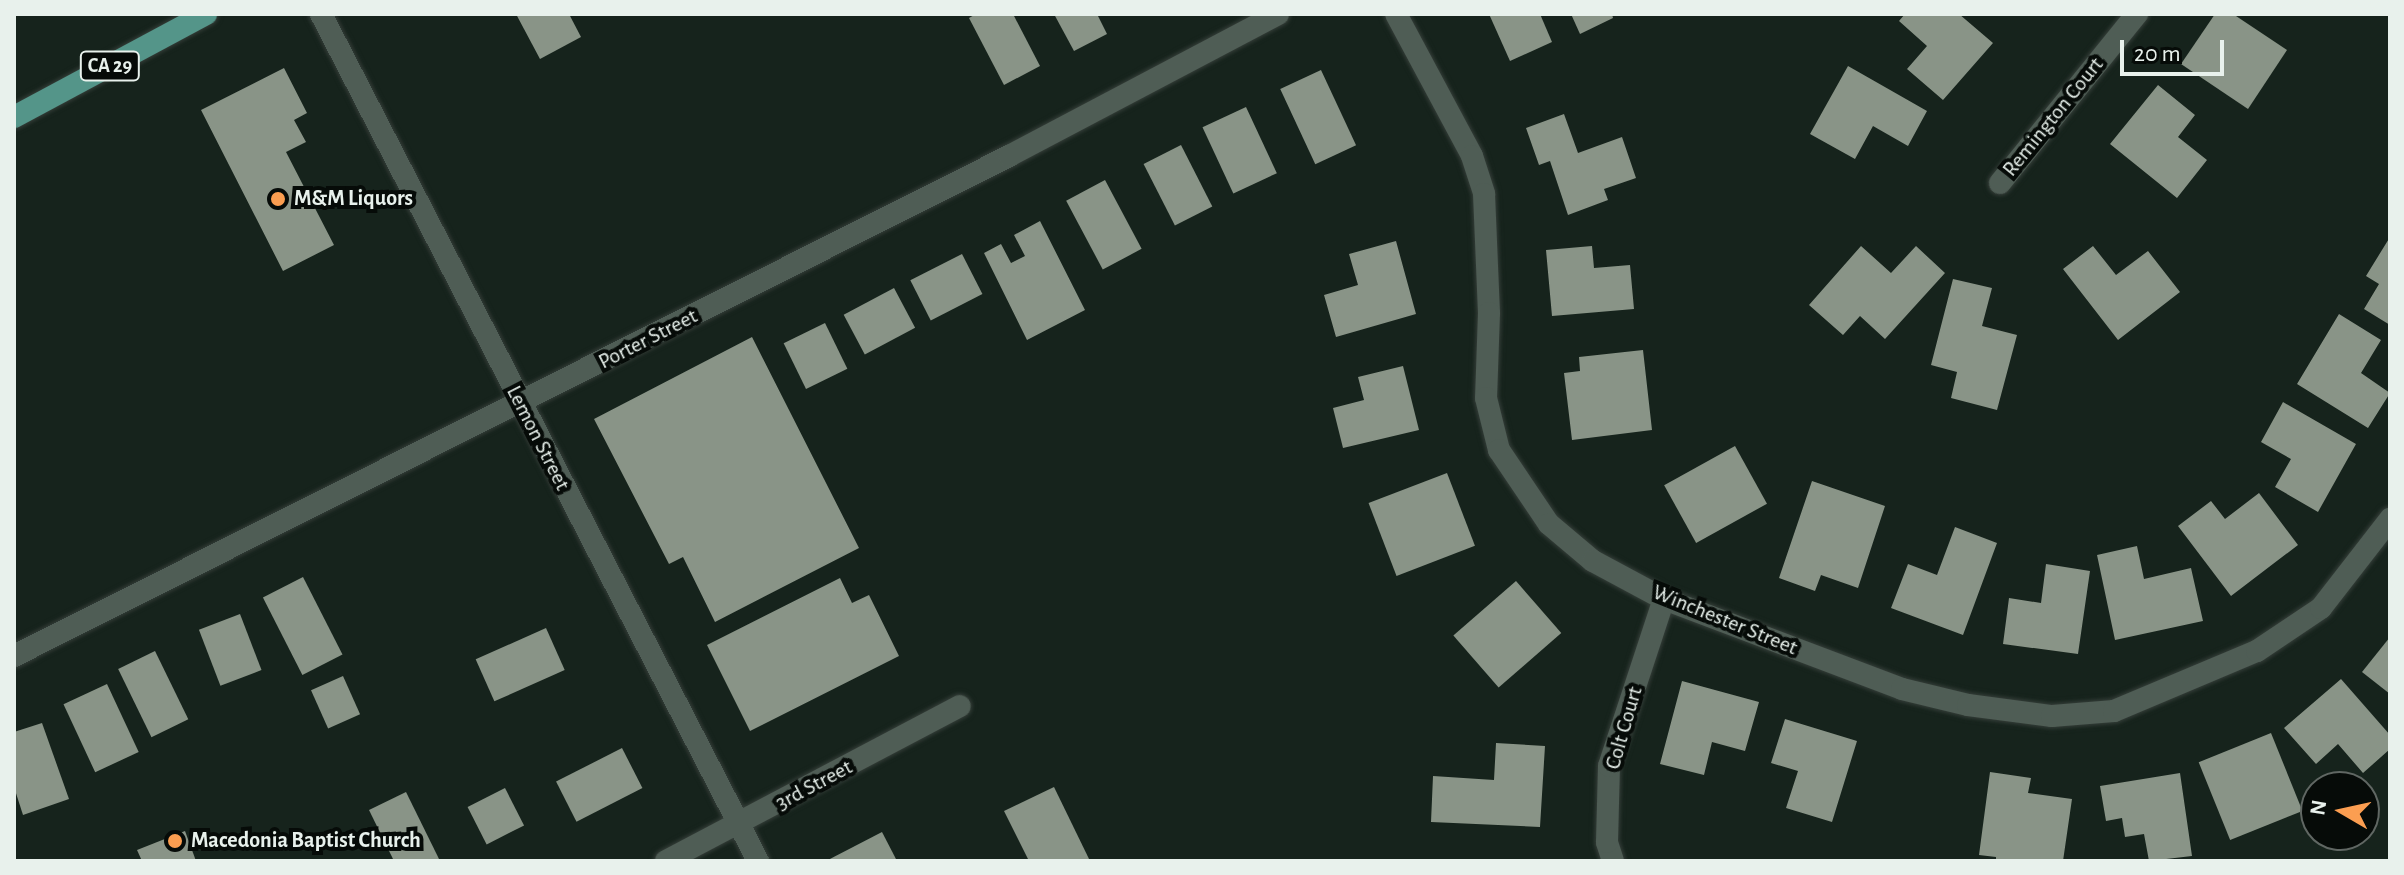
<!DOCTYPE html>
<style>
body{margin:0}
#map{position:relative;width:2404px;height:875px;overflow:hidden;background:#16231c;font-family:"Alegreya Sans",sans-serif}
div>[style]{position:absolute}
.building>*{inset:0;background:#899487;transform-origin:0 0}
.roads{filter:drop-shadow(0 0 2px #353e39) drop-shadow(0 0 2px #353e39)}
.minor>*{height:22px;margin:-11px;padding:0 11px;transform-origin:11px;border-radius:11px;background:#4f5d55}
.tertiary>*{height:22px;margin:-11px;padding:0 11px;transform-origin:11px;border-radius:11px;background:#4f5d55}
.primary>*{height:22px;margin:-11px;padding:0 11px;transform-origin:11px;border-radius:11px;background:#549589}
.dots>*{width:22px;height:22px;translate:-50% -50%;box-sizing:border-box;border:4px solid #060b08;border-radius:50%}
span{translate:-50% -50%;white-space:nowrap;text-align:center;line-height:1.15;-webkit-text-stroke:8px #060b08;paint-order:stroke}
.shield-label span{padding:2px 6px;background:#060b08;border:2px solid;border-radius:6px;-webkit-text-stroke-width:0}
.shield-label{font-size:20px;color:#e8f1ec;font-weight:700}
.street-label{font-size:22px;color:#e8f1ec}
.poi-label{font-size:22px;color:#e8f1ec;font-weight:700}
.left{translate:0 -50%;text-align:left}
.frame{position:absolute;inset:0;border:16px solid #e8f1ec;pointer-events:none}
.north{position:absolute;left:2300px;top:771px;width:80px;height:80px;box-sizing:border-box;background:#060b08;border:2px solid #606763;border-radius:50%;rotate:279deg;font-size:22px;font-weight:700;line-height:32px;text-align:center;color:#e8f1ec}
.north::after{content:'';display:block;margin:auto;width:28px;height:36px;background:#fb9e51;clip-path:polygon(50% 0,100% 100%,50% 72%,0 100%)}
.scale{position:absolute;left:2120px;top:40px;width:104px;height:36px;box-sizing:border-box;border:4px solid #e8f1ec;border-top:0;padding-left:10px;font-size:24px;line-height:28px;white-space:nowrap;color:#e8f1ec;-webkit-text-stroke:6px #060b08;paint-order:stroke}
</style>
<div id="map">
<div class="building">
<i style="clip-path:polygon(516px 14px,569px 14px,581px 37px,540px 59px)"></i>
<i style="clip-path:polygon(976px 14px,1013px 14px,1040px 66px,1004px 85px,969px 18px)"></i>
<i style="clip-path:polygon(1054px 14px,1097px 14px,1107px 34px,1074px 51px)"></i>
<i style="clip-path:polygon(1489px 14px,1540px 14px,1552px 42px,1510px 61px)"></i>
<i style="clip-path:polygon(1571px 14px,1612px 14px,1613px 18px,1580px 34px)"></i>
<i style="clip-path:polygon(1905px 14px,1959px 14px,1993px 43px,1943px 100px,1907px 69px,1927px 46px,1899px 21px)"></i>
<i style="clip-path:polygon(2215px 14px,2233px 14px,2287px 50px,2248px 109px,2181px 64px)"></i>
<i style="clip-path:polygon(1848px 66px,1927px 111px,1908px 146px,1873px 126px,1855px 159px,1810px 134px)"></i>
<i style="clip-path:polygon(284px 68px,307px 113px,294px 120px,306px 142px,286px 152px,334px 245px,283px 271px,201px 110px)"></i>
<i style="left:1321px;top:70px;width:83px;height:45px;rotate:65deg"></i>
<i style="clip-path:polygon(2158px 85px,2195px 115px,2178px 137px,2207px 160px,2177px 198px,2110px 144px)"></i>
<i style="left:1246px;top:107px;width:73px;height:48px;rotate:65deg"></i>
<i style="clip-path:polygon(1564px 114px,1578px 153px,1622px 137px,1636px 178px,1604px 189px,1608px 200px,1568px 215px,1550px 161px,1539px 165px,1526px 128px)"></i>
<i style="left:1181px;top:145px;width:69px;height:42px;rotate:63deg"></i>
<i style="left:1105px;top:180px;width:78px;height:44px;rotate:62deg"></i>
<i style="clip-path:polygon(1040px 221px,1085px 310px,1027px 340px,984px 253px,1001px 244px,1011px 263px,1025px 256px,1014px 235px)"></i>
<i style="clip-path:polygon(2390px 237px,2390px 325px,2364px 309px,2379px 284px,2366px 276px)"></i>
<i style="clip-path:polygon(1396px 241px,1416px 314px,1336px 337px,1324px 295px,1358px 285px,1349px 254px)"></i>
<i style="clip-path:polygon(1592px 246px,1594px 268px,1630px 265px,1634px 309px,1552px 316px,1546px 250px)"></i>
<i style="clip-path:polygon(1861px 246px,1891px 273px,1916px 246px,1945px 273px,1885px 339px,1860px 316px,1843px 335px,1809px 305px)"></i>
<i style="clip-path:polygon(2093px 246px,2116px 275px,2148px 251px,2180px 292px,2118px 340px,2063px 269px)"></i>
<i style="left:962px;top:254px;width:45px;height:58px;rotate:63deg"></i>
<i style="clip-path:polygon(1953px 279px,1992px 288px,1982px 326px,2017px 335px,1997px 410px,1951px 398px,1957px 372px,1931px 365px)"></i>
<i style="left:894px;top:288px;width:45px;height:57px;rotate:62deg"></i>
<i style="clip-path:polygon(2339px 314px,2381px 340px,2361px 373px,2390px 393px,2368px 428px,2297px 384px)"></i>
<i style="left:825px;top:323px;width:51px;height:46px;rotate:64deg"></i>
<i style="clip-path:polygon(752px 337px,859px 548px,715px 622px,683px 557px,669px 564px,594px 419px)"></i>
<i style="clip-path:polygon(1643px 350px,1652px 430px,1572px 440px,1564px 373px,1580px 371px,1579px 357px)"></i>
<i style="clip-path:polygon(1403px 366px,1419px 430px,1343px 448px,1333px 408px,1364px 400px,1358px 377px)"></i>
<i style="clip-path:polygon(2283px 402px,2356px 444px,2318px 512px,2275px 487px,2291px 459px,2261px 442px)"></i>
<i style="left:1735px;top:446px;width:66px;height:81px;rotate:61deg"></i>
<i style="left:1447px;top:473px;width:78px;height:84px;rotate:69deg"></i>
<i style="clip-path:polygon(1812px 481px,1885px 506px,1858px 588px,1821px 575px,1815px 591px,1779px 578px)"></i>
<i style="clip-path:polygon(2259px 493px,2298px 545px,2231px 596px,2178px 526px,2211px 501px,2225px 519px)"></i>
<i style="clip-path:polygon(1955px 527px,1997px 543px,1963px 635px,1891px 608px,1908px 564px,1937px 575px)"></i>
<i style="clip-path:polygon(2137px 546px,2144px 579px,2191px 568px,2203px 621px,2115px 640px,2097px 555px)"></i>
<i style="clip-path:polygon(2046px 564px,2090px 571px,2078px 654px,2003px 644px,2009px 598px,2041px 603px)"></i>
<i style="left:303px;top:577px;width:87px;height:45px;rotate:63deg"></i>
<i style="clip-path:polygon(840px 578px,852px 603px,869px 595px,899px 656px,750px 731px,707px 645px)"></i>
<i style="left:1516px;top:581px;width:69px;height:83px;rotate:49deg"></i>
<i style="left:240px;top:614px;width:60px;height:44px;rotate:69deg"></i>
<i style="left:546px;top:628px;width:46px;height:77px;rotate:66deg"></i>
<i style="clip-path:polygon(2390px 637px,2390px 694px,2362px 672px)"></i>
<i style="left:155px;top:651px;width:76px;height:41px;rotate:64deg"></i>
<i style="left:343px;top:676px;width:42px;height:35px;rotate:66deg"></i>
<i style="clip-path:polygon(2341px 679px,2390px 735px,2390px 749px,2363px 773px,2338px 744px,2316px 764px,2284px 728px)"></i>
<i style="clip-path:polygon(1682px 681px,1759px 702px,1745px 751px,1712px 742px,1704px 775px,1660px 764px)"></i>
<i style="left:107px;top:684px;width:75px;height:48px;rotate:65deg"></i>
<i style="clip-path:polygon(1785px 719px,1857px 741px,1832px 822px,1786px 808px,1798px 771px,1771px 763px)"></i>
<i style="clip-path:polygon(42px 723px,69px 799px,23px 815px,14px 787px,14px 732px)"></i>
<i style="left:2271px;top:733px;width:84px;height:78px;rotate:68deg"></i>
<i style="clip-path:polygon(1496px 743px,1545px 746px,1540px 827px,1431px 822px,1433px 776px,1494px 780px)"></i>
<i style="left:622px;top:748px;width:45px;height:74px;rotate:63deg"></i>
<i style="clip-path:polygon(1990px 772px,2031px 778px,2028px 793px,2072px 799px,2063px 861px,1996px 861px,1996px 857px,1979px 855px)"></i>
<i style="clip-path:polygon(2180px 773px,2192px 856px,2149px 861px,2144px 834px,2125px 837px,2122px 818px,2106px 821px,2100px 786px)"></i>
<i style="clip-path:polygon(1054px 787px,1090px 861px,1029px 861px,1004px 811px)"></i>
<i style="left:505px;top:788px;width:42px;height:42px;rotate:63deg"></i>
<i style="clip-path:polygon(406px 792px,440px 861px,394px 861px,369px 810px)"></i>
<i style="clip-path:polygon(185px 831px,196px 861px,142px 861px,137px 850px)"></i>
<i style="clip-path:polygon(882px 832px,897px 861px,826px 861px)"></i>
</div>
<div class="roads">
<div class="minor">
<i style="left:1396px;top:14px;width:161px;rotate:61.8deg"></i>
<i style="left:1472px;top:156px;width:40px;rotate:72deg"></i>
<i style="left:1484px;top:194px;width:119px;rotate:87.6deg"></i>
<i style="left:1489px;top:313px;width:85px;rotate:92deg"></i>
<i style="left:1486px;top:398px;width:54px;rotate:76deg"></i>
<i style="left:1499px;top:450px;width:89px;rotate:56deg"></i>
<i style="left:1549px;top:524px;width:57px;rotate:40.1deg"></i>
<i style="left:1593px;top:561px;width:81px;rotate:28.2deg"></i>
<i style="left:1664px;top:599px;width:254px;rotate:20.7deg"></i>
<i style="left:1902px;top:689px;width:68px;rotate:13.6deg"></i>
<i style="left:1968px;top:705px;width:85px;rotate:7.5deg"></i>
<i style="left:2052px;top:716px;width:62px;rotate:-4.6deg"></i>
<i style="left:2114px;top:711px;width:155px;rotate:-22.8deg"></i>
<i style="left:2257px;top:651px;width:77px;rotate:-33.9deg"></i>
<i style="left:2321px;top:608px;width:113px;rotate:-52.2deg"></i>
<i style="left:2000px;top:183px;width:218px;rotate:-51deg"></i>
<i style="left:14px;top:656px;width:1114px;rotate:-26.68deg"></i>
<i style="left:1009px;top:156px;width:304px;rotate:-27.8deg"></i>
<i style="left:666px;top:861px;width:332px;rotate:-27.8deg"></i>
<i style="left:1613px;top:861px;width:20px;rotate:-108deg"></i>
<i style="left:1607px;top:842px;width:76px;rotate:-88.5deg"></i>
<i style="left:1609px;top:766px;width:176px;rotate:-71.8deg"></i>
</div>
<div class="tertiary">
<i style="left:321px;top:14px;width:953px;rotate:62.71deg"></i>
</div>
<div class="primary">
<i style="left:14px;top:117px;width:218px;rotate:-28.2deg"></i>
</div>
</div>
<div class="dots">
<i style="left:278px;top:199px;background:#fb9e51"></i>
<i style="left:175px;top:841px;background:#fb9e51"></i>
</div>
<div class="shield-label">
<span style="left:110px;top:66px">CA 29</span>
</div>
<div class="street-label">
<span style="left:2053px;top:117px;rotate:-51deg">Remington Court</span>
<span style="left:648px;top:339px;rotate:-27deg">Porter Street</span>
<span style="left:538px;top:438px;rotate:63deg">Lemon Street</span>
<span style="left:1725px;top:620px;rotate:22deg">Winchester Street</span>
<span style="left:1624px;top:728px;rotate:-74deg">Colt Court</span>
<span style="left:814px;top:785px;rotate:-28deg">3rd Street</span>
</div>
<div class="poi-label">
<span class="left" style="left:294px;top:199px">M&amp;M Liquors</span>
<span class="left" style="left:191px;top:841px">Macedonia Baptist Church</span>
</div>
<div class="frame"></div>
<div class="north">N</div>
<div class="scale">20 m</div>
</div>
